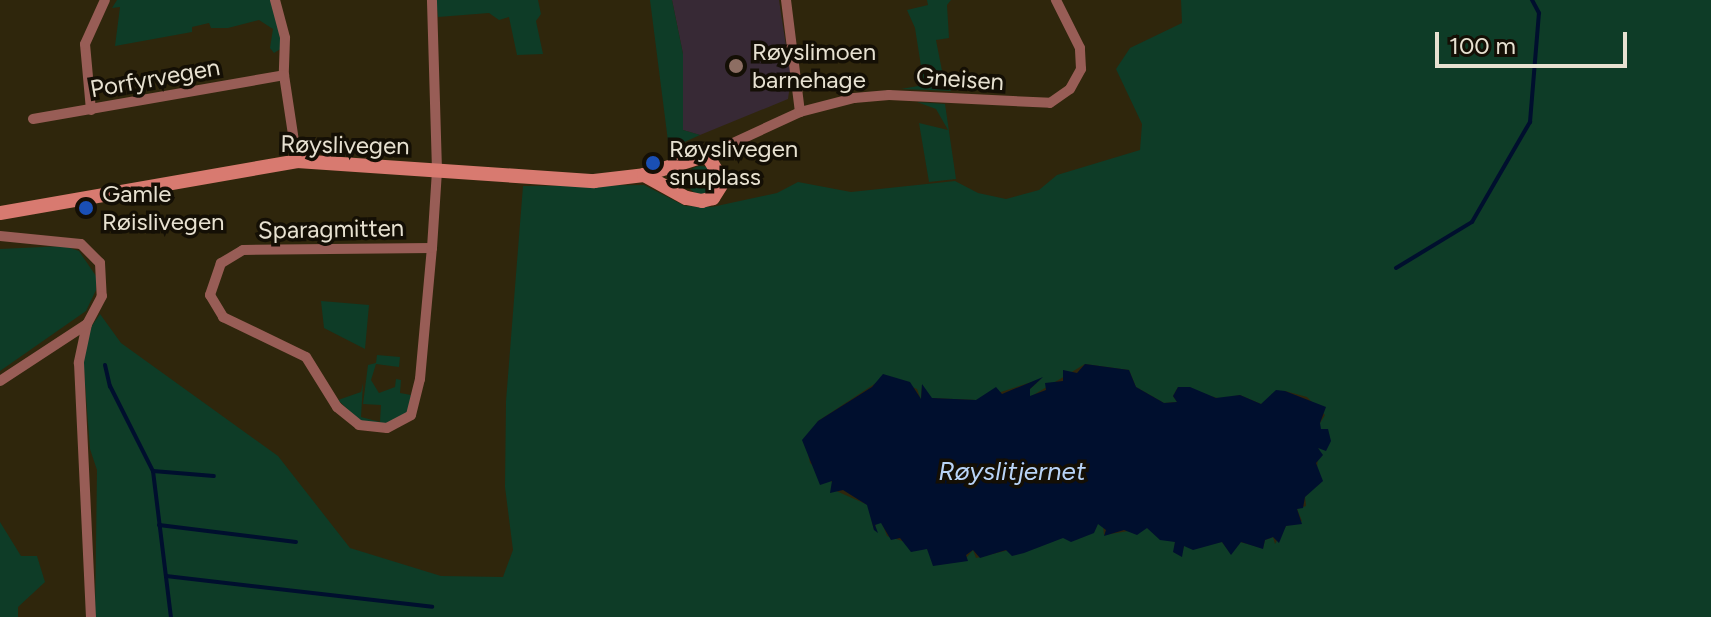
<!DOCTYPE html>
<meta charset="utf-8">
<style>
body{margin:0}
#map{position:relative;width:1711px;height:617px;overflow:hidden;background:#2f260c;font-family:Figtree,sans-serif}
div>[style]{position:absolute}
.education>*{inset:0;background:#372935}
.green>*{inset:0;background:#0e3c27}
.round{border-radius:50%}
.water>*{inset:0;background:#000f2e}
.stream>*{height:4px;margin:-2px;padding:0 2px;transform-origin:2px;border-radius:2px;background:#000f2e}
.street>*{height:10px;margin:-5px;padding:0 5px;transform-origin:5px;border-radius:5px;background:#985d56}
.secondary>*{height:14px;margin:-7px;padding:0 7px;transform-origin:7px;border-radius:7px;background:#d87a70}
.dots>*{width:22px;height:22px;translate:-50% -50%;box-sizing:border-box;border:4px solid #140f05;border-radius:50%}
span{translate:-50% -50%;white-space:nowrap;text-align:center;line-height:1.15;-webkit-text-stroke:7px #140f05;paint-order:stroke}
.poi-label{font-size:24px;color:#e7e1d1}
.left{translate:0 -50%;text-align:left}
.street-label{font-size:24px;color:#e7e1d1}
.water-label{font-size:26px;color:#b9d4f7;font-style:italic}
.scale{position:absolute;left:1435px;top:32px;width:192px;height:36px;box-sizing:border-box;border:4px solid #e7e1d1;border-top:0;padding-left:10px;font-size:24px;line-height:28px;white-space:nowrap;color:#e7e1d1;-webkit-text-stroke:6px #140f05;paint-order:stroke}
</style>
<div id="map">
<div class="education">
<i style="clip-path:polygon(672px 0,779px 0,791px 78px,788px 99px,700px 135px,683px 130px,683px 54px)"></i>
</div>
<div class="green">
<i style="clip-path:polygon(117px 0,273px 0,282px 48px,274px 53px,270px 48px,273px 29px,259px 20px,228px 28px,211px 28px,209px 23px,192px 27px,192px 32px,115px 46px,120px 7px,112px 8px)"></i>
<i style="clip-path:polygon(436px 0,538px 0,541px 14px,536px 21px,543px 54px,517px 55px,509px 17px,499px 20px,489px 13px,438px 17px)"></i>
<i style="clip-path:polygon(650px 0,672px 0,683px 54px,683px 130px,700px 135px,669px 149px)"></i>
<i style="clip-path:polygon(927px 0,951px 0,947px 5px,949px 38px,936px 40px,944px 81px,951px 91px,901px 89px,924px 85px,915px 28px,907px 10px,928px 5px)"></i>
<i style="clip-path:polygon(evenodd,1181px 0,1711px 0,1711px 617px,95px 617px,97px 470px,90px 449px,83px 357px,89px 330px,100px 314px,121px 343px,278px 456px,350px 548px,441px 576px,503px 577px,513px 550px,505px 487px,506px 401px,523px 186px,644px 185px,685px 206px,712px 207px,777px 193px,798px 182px,851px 192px,955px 181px,978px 193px,1006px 199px,1039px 190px,1057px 175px,1140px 150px,1142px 124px,1116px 69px,1130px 48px,1182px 23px,1181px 0,1085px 364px,1129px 370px,1136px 387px,1164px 403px,1177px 402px,1173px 396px,1178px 387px,1221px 399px,1240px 395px,1261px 404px,1285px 391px,1307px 397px,1325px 415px,1320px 423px,1316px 485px,1305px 497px,1306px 506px,1297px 509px,1302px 521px,1286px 526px,1275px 544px,1273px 537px,1265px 540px,1263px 548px,1240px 542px,1231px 554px,1222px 542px,1184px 546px,1181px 556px,1174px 552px,1175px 542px,1147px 528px,1104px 535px,1103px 524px,1097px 524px,1076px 540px,1063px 537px,976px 558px,973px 550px,967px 557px,933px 558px,927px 549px,887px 536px,882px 523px,877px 522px,874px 530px,868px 505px,834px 490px,832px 482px,810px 463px,806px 444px,818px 421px,876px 383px,902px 383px,917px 389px,921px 400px,922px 385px,931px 398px,976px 400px,1041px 379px,1030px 389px,1030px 397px,1085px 364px)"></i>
<i style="clip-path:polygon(917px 102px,945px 104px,956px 179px,929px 182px,919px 123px,948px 130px,936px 109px)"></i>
<i class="round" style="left:687px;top:166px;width:28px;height:28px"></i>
<i style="clip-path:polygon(64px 246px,79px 251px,96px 276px,96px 290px,86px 311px,0 371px,0 249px)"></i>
<i style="clip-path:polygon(321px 301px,369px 305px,365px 349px,324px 328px)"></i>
<i style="clip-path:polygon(377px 355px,400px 357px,399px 367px,376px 364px,371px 380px,379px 393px,395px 387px,396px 379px,401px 380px,400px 393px,411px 395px,417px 373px,408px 413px,380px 426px,361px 422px,338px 400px,361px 392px,363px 383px,361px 417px,380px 422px,381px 405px,363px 404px,368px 365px,376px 363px)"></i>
<i style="clip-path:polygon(0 522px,21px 556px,37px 556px,45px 582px,18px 607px,18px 617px,0 617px)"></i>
</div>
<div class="water">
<i style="clip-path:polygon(1085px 364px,1129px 370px,1136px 387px,1164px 403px,1177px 402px,1173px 396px,1178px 387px,1190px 387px,1216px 398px,1240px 395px,1261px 404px,1276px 390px,1285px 391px,1326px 407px,1320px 423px,1321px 429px,1328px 429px,1331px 441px,1326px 451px,1318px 448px,1323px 455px,1316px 463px,1323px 481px,1305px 497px,1303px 508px,1297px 509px,1302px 524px,1286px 526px,1279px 543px,1273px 537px,1265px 540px,1263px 549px,1241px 542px,1231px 555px,1222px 542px,1193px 550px,1184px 546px,1182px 557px,1173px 552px,1175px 542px,1160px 540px,1147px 528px,1137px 535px,1124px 530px,1104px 536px,1106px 530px,1098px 524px,1094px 533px,1071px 542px,1063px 538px,1024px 553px,1012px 556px,1006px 550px,980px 558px,973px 550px,966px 555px,968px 561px,933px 566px,927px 549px,911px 552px,900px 538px,891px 540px,881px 523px,875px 525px,878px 533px,874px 530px,867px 505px,843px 490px,830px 493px,832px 481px,820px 485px,802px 440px,818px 421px,872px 387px,883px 374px,910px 382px,921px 399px,922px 384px,932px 398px,976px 400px,996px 387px,1002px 394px,1043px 377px,1030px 389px,1030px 396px,1046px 390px,1045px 383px,1063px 381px,1063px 370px,1077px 373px)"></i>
</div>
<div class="stream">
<i style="left:1396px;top:268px;width:89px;rotate:-31.2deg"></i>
<i style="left:1472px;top:222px;width:116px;rotate:-59.9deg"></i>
<i style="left:1530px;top:122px;width:109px;rotate:-85.3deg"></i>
<i style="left:1539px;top:13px;width:15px;rotate:-118deg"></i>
<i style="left:105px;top:365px;width:22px;rotate:77deg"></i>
<i style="left:110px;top:386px;width:95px;rotate:63.2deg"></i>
<i style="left:153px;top:471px;width:147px;rotate:83deg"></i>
<i style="left:153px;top:471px;width:61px;rotate:4.7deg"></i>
<i style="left:159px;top:525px;width:138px;rotate:7.1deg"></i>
<i style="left:166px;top:576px;width:268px;rotate:6.6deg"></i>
</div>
<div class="street">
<i style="left:275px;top:0;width:39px;rotate:75deg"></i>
<i style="left:285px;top:38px;width:37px;rotate:92deg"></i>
<i style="left:284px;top:75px;width:87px;rotate:81.4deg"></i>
<i style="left:786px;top:0;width:113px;rotate:82.9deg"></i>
<i style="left:91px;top:110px;width:66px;rotate:-95.2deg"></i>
<i style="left:85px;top:44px;width:48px;rotate:-65.6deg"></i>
<i style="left:33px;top:119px;width:255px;rotate:-9.9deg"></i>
<i style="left:707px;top:155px;width:102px;rotate:-24.8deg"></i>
<i style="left:800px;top:112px;width:56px;rotate:-14.5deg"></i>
<i style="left:854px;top:98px;width:35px;rotate:-5deg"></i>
<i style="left:889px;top:95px;width:161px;rotate:2.8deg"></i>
<i style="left:1050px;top:103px;width:24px;rotate:-35deg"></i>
<i style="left:1070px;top:89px;width:23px;rotate:-61deg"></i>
<i style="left:1081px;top:69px;width:21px;rotate:-93deg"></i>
<i style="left:1080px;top:48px;width:54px;rotate:-116.6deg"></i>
<i style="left:0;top:236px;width:81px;rotate:5.6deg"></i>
<i style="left:81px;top:244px;width:27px;rotate:45deg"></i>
<i style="left:100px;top:263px;width:33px;rotate:87deg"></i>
<i style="left:102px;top:296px;width:32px;rotate:118deg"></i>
<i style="left:87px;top:324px;width:40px;rotate:102deg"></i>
<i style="left:79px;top:363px;width:254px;rotate:87.3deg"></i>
<i style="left:432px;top:248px;width:189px;rotate:179.4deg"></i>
<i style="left:243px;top:250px;width:26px;rotate:149deg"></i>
<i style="left:221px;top:263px;width:34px;rotate:109deg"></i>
<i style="left:210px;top:295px;width:26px;rotate:59deg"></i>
<i style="left:223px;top:317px;width:92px;rotate:25.7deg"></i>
<i style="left:306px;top:357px;width:59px;rotate:58.2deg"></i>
<i style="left:337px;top:407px;width:28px;rotate:39deg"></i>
<i style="left:359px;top:425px;width:28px;rotate:6deg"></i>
<i style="left:387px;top:428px;width:27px;rotate:-28deg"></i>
<i style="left:411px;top:415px;width:37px;rotate:-76deg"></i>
<i style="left:420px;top:379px;width:132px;rotate:-84.8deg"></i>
<i style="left:432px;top:248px;width:78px;rotate:-86.3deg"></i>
<i style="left:437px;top:170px;width:170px;rotate:-91.7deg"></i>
<i style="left:0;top:381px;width:104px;rotate:-33.2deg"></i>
</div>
<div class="secondary">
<i style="left:0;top:213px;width:302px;rotate:-9.9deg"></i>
<i style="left:297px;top:161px;width:298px;rotate:3.9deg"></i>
<i style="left:594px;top:181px;width:50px;rotate:-6.8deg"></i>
<i style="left:644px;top:175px;width:66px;rotate:-17.6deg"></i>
<i style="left:707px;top:155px;width:31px;rotate:59deg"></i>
<i style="left:723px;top:182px;width:19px;rotate:122deg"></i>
<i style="left:713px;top:198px;width:11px;rotate:165deg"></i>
<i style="left:702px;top:201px;width:16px;rotate:-169deg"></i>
<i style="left:686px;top:198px;width:48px;rotate:-151.3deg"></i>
</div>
<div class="dots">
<i style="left:736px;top:66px;background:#8d6e63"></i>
<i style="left:653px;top:163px;background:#1a4fb4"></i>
<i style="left:86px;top:208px;background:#1a4fb4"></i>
</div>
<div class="poi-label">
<span class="left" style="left:752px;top:66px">Røyslimoen<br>barnehage</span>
<span class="left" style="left:669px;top:163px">Røyslivegen<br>snuplass</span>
<span class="left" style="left:102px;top:208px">Gamle<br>Røislivegen</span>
</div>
<div class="street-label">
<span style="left:155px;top:78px;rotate:-10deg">Porfyrvegen</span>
<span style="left:960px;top:79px;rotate:4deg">Gneisen</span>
<span style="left:345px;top:145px;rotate:1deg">Røyslivegen</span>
<span style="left:331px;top:229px;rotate:-1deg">Sparagmitten</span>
</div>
<div class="water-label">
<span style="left:1012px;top:472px">Røyslitjernet</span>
</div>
<div class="scale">100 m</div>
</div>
